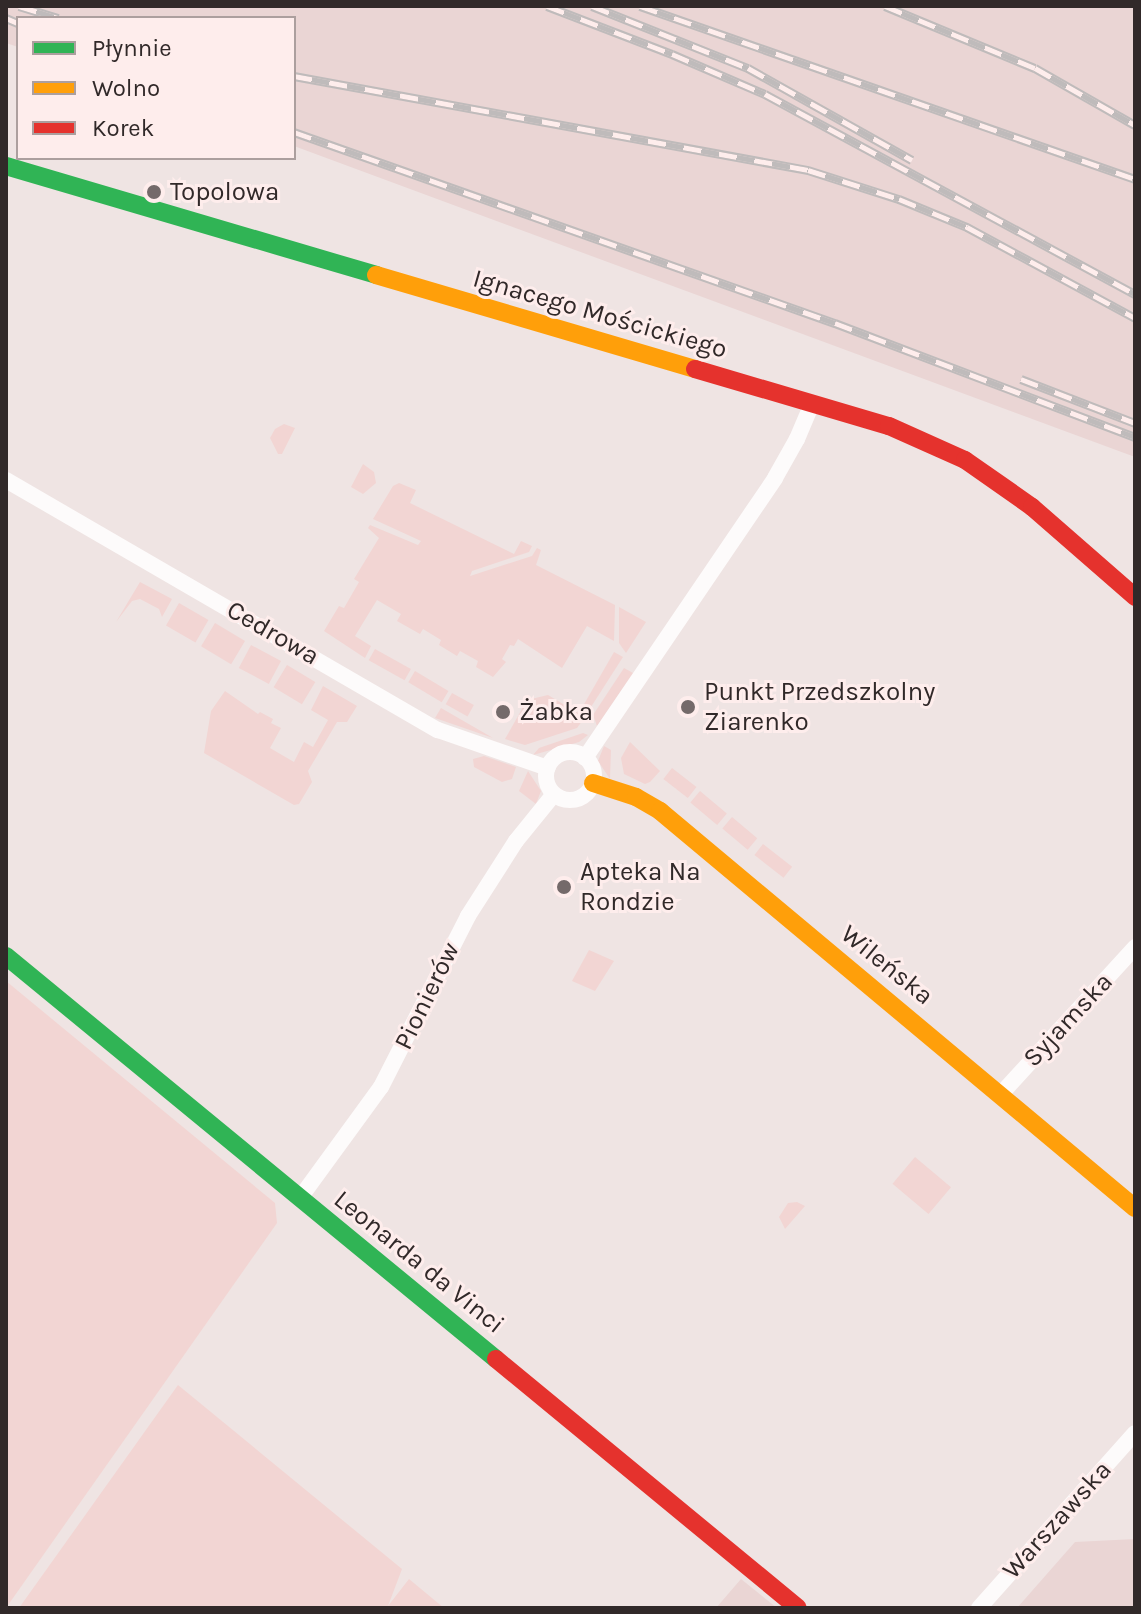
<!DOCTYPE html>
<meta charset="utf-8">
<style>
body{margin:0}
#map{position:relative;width:1141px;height:1614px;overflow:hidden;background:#efe4e3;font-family:Karla,sans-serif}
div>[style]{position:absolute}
.built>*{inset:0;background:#ead5d4}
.green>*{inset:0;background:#f2d5d3;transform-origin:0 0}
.street>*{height:16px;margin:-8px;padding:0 8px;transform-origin:8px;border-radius:8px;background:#fdfbfb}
.street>.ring{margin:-8px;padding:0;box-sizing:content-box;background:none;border:16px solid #fdfbfb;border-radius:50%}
.fast>*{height:18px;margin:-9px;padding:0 9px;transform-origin:9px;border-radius:9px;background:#30b455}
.slow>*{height:18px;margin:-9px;padding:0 9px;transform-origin:9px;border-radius:9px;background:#ff9f0a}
.jam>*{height:18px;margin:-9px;padding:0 9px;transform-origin:9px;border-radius:9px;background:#e5322d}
.rail>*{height:9px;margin-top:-4.5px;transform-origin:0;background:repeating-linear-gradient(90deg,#feedec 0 18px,#bfbbbb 0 36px);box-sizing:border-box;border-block:2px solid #bfbbbb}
.dots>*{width:22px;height:22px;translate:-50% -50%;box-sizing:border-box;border:4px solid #feedec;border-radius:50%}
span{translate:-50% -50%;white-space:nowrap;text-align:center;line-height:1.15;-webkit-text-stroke:6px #feedec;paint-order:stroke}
.poi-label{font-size:26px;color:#312929}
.left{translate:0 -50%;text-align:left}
.street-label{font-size:26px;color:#312929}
.frame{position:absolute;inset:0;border:8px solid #312929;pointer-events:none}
.legend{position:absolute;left:16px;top:16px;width:280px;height:144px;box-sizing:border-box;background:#feedec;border:2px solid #ac9f9e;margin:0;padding:10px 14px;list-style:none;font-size:24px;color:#312929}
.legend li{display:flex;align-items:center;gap:16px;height:40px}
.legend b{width:40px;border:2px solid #ac9f9e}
</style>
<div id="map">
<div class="built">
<i style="clip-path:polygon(6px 6px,1135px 6px,1135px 457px,294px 146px,294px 18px,18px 18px,18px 47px,6px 43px)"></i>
<i style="clip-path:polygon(1135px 1539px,1135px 1608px,1017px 1608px,1075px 1542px)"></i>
<i style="clip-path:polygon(741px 1579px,777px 1608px,716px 1608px)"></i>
</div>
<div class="green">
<i style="clip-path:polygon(284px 424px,295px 428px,282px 454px,278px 454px,270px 438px,275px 429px)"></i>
<i style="clip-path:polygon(363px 464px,374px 472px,376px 483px,363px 494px,351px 487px)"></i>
<i style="clip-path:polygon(399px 483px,416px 490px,410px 503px,514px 554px,521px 541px,532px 546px,529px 552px,472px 571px,470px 576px,532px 556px,537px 548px,541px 550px,536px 565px,615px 605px,614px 641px,587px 626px,562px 668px,518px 639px,514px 646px,510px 645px,502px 659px,506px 662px,493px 677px,476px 667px,478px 661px,460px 651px,457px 656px,439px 645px,441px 640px,423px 629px,420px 634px,397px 621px,401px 614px,377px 600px,355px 636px,371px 646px,365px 658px,324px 631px,339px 606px,344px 608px,359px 582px,354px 579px,379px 538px,368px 528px,370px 525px,418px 545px,421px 541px,373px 519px,393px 486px)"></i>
<i style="clip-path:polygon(140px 582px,172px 599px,162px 617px,159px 609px,140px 599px,132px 601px,116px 622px)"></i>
<i style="left:179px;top:603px;width:34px;height:26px;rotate:30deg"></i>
<i style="clip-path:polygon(619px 607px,646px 622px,626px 653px,619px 643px)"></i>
<i style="left:215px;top:623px;width:35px;height:27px;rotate:31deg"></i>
<i style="left:251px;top:645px;width:34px;height:26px;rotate:28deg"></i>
<i style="left:375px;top:649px;width:41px;height:13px;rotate:29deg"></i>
<i style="clip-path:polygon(614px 652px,623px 657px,591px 707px,583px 706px)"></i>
<i style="left:287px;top:665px;width:33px;height:26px;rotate:31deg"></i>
<i style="clip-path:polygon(624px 668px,633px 673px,597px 726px,593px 715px)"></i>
<i style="left:415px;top:671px;width:39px;height:13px;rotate:31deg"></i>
<i style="clip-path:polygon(323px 686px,357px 706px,347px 722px,337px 722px,308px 771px,312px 782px,299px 804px,294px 805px,204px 753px,211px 711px,225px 691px,258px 714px,260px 712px,273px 719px,271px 723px,281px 728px,270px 748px,294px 762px,304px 742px,313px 747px,328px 720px,311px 710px)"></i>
<i style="left:452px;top:693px;width:25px;height:13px;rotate:29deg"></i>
<i style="clip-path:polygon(548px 695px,585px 717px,577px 728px,525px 745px,505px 739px,527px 700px)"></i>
<i style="clip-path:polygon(441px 708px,493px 738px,435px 718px)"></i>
<i style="clip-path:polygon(583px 733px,588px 735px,579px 742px,533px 755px,539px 748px)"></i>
<i style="clip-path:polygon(630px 742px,660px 771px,650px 782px,645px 784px,624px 774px,621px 758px)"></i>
<i style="clip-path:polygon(604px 746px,611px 750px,610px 779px,598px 761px)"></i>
<i style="clip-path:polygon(484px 756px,516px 767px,512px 779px,502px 782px,474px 767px,473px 759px)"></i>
<i style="left:672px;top:768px;width:31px;height:14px;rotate:38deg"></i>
<i style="clip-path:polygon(528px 771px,541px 791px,536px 804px,519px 791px)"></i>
<i style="left:700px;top:791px;width:35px;height:15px;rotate:40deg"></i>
<i style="left:732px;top:817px;width:33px;height:15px;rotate:40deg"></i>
<i style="left:763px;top:844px;width:37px;height:14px;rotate:38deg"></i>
<i style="clip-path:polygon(589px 950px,614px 961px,595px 991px,572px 981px)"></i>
<i style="clip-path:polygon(6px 981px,275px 1203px,277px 1223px,6px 1608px)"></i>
<i style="left:915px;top:1157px;width:47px;height:35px;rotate:40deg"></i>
<i style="clip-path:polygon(797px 1202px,805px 1206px,785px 1229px,779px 1217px,788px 1203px)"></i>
<i style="clip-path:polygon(178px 1385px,402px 1569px,388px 1606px,409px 1579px,444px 1608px,19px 1608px)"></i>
</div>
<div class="street">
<i style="left:6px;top:480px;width:499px;rotate:30.1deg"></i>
<i style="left:438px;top:730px;width:116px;rotate:19.1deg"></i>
<i class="ring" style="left:546px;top:752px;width:32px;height:32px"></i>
<i style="left:585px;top:758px;width:338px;rotate:-55.8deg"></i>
<i style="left:775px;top:478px;width:45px;rotate:-60.6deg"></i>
<i style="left:797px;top:439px;width:39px;rotate:-67deg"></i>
<i style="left:1001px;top:1094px;width:199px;rotate:-47.6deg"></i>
<i style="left:300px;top:1198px;width:137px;rotate:-53.9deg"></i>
<i style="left:381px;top:1087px;width:192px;rotate:-63deg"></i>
<i style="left:468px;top:916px;width:89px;rotate:-57.4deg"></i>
<i style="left:516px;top:841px;width:60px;rotate:-51deg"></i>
<i style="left:979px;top:1608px;width:234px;rotate:-48.3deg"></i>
</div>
<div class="fast">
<i style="left:6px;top:166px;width:386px;rotate:16.4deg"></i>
<i style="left:6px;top:956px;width:634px;rotate:39.44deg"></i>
</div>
<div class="slow">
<i style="left:376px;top:275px;width:333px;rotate:16.4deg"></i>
<i style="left:593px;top:783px;width:45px;rotate:18deg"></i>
<i style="left:636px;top:797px;width:28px;rotate:30deg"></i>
<i style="left:660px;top:811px;width:619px;rotate:39.89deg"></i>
</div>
<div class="jam">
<i style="left:695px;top:369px;width:202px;rotate:16.4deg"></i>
<i style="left:889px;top:426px;width:83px;rotate:24.1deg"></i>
<i style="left:965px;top:460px;width:82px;rotate:35deg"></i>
<i style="left:1032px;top:507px;width:137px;rotate:41.1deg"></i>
<i style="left:496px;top:1359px;width:391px;rotate:39.5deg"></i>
</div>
<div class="rail">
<i style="left:19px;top:6px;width:41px;rotate:17.1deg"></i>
<i style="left:547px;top:6px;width:134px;rotate:21deg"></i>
<i style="left:672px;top:54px;width:101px;rotate:23.3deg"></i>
<i style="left:765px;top:94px;width:421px;rotate:28.4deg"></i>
<i style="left:592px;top:6px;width:168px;rotate:21.7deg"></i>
<i style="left:748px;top:68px;width:188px;rotate:29.3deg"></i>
<i style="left:640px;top:6px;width:524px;rotate:19.26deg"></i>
<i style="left:885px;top:6px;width:162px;rotate:22.5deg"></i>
<i style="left:1035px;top:68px;width:115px;rotate:29.7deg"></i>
<i style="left:6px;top:18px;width:13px;rotate:23deg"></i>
<i style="left:294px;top:76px;width:523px;rotate:10.36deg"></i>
<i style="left:808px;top:170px;width:96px;rotate:17.7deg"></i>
<i style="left:899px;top:199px;width:74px;rotate:22.4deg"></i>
<i style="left:967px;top:227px;width:191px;rotate:28.4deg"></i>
<i style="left:294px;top:132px;width:574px;rotate:19.45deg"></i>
<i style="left:835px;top:323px;width:321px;rotate:20.8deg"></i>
<i style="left:1021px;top:379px;width:122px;rotate:21.1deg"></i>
</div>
<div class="dots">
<i style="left:154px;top:192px;background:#746a6a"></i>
<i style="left:688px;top:707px;background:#746a6a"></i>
<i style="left:503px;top:712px;background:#746a6a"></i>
<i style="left:564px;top:887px;background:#746a6a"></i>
</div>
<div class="poi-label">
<span class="left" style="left:170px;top:192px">Topolowa</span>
<span class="left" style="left:704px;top:707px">Punkt Przedszkolny<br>Ziarenko</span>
<span class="left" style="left:519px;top:712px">Żabka</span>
<span class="left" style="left:580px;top:887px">Apteka Na<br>Rondzie</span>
</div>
<div class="street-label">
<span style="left:600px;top:314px;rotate:16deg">Ignacego Mościckiego</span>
<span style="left:273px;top:633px;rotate:30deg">Cedrowa</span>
<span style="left:887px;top:965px;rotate:39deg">Wileńska</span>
<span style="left:427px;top:996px;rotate:-64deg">Pionierów</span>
<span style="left:1068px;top:1020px;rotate:-47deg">Syjamska</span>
<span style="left:419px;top:1262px;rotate:39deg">Leonarda da Vinci</span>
<span style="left:1057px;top:1520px;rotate:-48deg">Warszawska</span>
</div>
<div class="frame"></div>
<ul class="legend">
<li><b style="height:10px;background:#30b455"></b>Płynnie</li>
<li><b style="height:10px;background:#ff9f0a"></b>Wolno</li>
<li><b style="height:10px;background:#e5322d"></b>Korek</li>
</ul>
</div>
